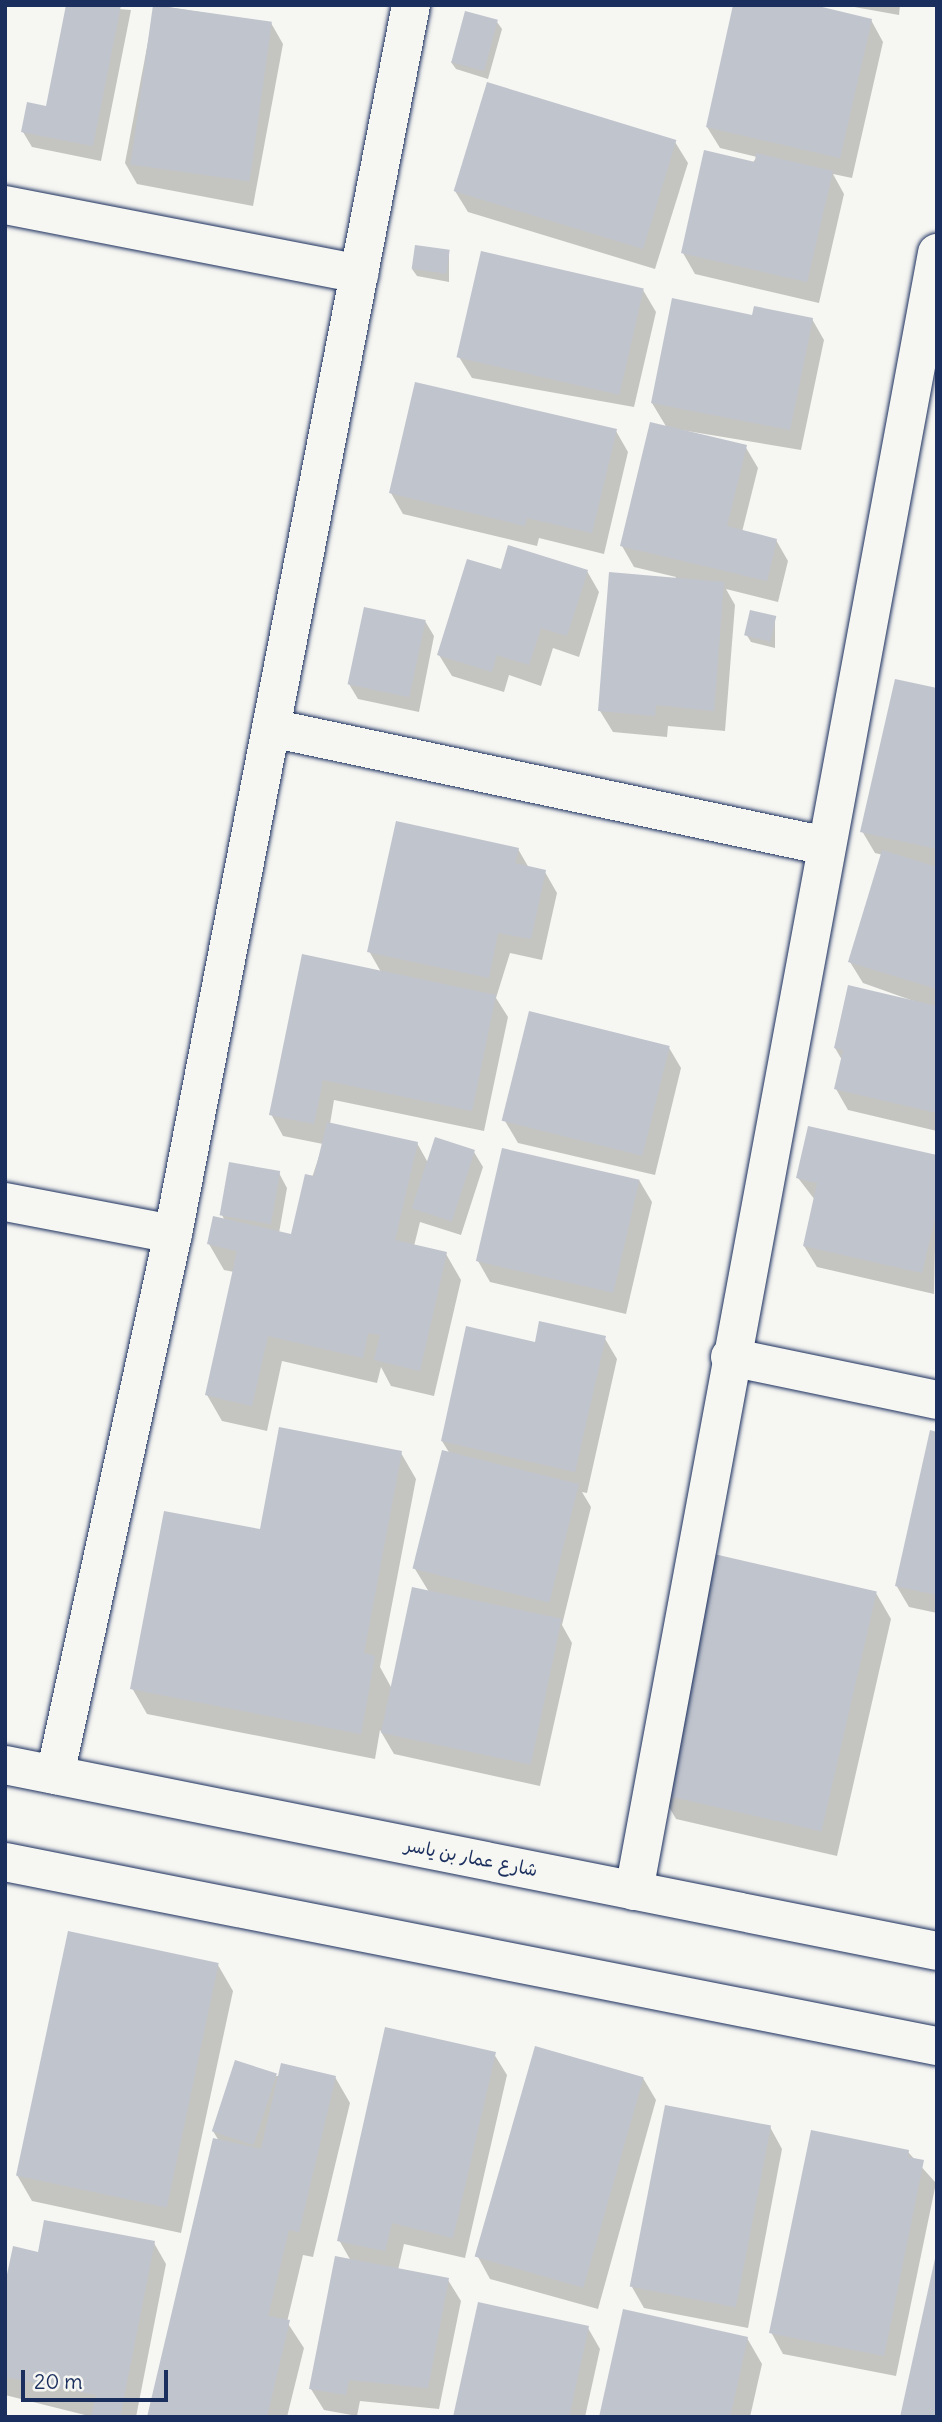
<!DOCTYPE html>
<meta charset="utf-8">
<style>
body{margin:0}
#map{position:relative;width:942px;height:2422px;overflow:hidden;background:#f6f6f2;font-family:Delius,"Playpen Sans Arabic",sans-serif}
div>[style]{position:absolute}
.shadow>*{inset:0;background:#0003}
.building>*{inset:0;background:#c0c4cd;transform-origin:0 0}
.roads{filter:drop-shadow(0 0 2px #1b2f5e) drop-shadow(0 0 2px #1b2f5e)}
.minor>*{height:38px;margin:-19px;padding:0 19px;transform-origin:19px;border-radius:19px;background:#f6f6f2}
.tertiary>*{height:38px;margin:-19px;padding:0 19px;transform-origin:19px;border-radius:19px;background:#f6f6f2}
span{translate:-50% -50%;white-space:nowrap;text-align:center;line-height:1.15;-webkit-text-stroke:5px #f6f6f2;paint-order:stroke}
.street-label{font-size:18px;color:#1b2f5e}
.frame{position:absolute;inset:0;border:7px solid #1b2f5e;pointer-events:none}
.scale{position:absolute;left:21px;top:2370px;width:147px;height:32px;box-sizing:border-box;border:4px solid #1b2f5e;border-top:0;padding-left:9px;font-size:21px;line-height:24px;white-space:nowrap;color:#1b2f5e;-webkit-text-stroke:5px #f6f6f2;paint-order:stroke}
</style>
<div id="map">
<div class="shadow">
<i style="clip-path:polygon(68px 5px,131px 10px,101px 161px,32px 147px,23px 132px,48px 108px)"></i>
<i style="clip-path:polygon(155px 5px,271px 23px,283px 44px,253px 206px,137px 184px,125px 163px)"></i>
<i style="clip-path:polygon(843px 5px,900px 5px,899px 15px)"></i>
<i style="clip-path:polygon(871px 20px,883px 42px,852px 178px,833px 174px,844px 194px,819px 303px,695px 274px,683px 253px,757px 157px,720px 148px,707px 127px)"></i>
<i style="clip-path:polygon(497px 22px,502px 29px,488px 79px,456px 69px,451px 62px)"></i>
<i style="clip-path:polygon(675px 142px,688px 163px,655px 269px,468px 212px,455px 191px)"></i>
<i style="clip-path:polygon(449px 252px,449px 282px,417px 276px,412px 269px)"></i>
<i style="clip-path:polygon(643px 290px,656px 312px,634px 407px,472px 378px,459px 357px)"></i>
<i style="clip-path:polygon(753px 317px,812px 319px,824px 340px,801px 450px,669px 428px,745px 446px,758px 468px,742px 532px,776px 540px,788px 561px,778px 602px,726px 589px,735px 605px,725px 731px,668px 726px,667px 737px,613px 732px,600px 711px,676px 577px,634px 567px,622px 546px,667px 428px,652px 403px)"></i>
<i style="clip-path:polygon(616px 431px,628px 452px,604px 554px,539px 538px,537px 546px,403px 514px,391px 493px)"></i>
<i style="clip-path:polygon(502px 571px,587px 571px,599px 592px,579px 657px,553px 648px,541px 686px,509px 675px,504px 692px,452px 676px,439px 655px)"></i>
<i style="clip-path:polygon(775px 618px,775px 648px,751px 642px,746px 634px)"></i>
<i style="clip-path:polygon(425px 621px,434px 636px,419px 712px,358px 699px,349px 684px)"></i>
<i style="clip-path:polygon(937px 690px,937px 1131px,848px 1110px,836px 1089px,842px 1060px,835px 1048px,922px 1004px,863px 983px,850px 962px,883px 855px,875px 853px,862px 831px)"></i>
<i style="clip-path:polygon(518px 849px,529px 868px,545px 872px,557px 893px,542px 960px,510px 953px,496px 998px,508px 1017px,484px 1131px,334px 1100px,330px 1124px,417px 1143px,427px 1161px,474px 1152px,483px 1167px,461px 1235px,420px 1222px,414px 1246px,446px 1254px,461px 1280px,434px 1396px,391px 1386px,381px 1367px,377px 1383px,282px 1361px,267px 1431px,222px 1421px,207px 1395px,234px 1272px,224px 1270px,209px 1244px,225px 1221px,222px 1215px,279px 1173px,287px 1188px,279px 1233px,293px 1236px,323px 1144px,283px 1136px,271px 1114px,381px 972px,369px 951px)"></i>
<i style="clip-path:polygon(668px 1046px,681px 1068px,655px 1175px,518px 1143px,505px 1121px)"></i>
<i style="clip-path:polygon(937px 1157px,934px 1294px,817px 1267px,804px 1246px,815px 1200px,798px 1178px)"></i>
<i style="clip-path:polygon(639px 1180px,652px 1202px,626px 1314px,490px 1282px,478px 1261px)"></i>
<i style="clip-path:polygon(604px 1337px,617px 1359px,587px 1493px,582px 1492px,591px 1507px,562px 1625px,572px 1643px,540px 1786px,394px 1754px,380px 1730px,375px 1759px,147px 1714px,132px 1688px,261px 1531px,401px 1453px,416px 1479px,380px 1667px,391px 1687px,429px 1592px,415px 1569px,450px 1454px,442px 1441px)"></i>
<i style="clip-path:polygon(937px 1434px,937px 1613px,909px 1607px,896px 1585px)"></i>
<i style="clip-path:polygon(876px 1593px,891px 1619px,837px 1856px,676px 1819px,661px 1793px)"></i>
<i style="clip-path:polygon(218px 1965px,233px 1991px,181px 2233px,32px 2201px,17px 2175px)"></i>
<i style="clip-path:polygon(494px 2054px,507px 2075px,465px 2258px,404px 2244px,398px 2270px,448px 2280px,461px 2301px,439px 2409px,360px 2401px,357px 2416px,324px 2410px,311px 2389px,351px 2261px,339px 2240px)"></i>
<i style="clip-path:polygon(276px 2076px,335px 2077px,350px 2103px,313px 2257px,303px 2255px,287px 2322px,304px 2348px,287px 2417px,149px 2417px,219px 2141px,213px 2131px)"></i>
<i style="clip-path:polygon(643px 2078px,656px 2100px,598px 2309px,490px 2279px,478px 2257px)"></i>
<i style="clip-path:polygon(770px 2127px,782px 2149px,748px 2328px,644px 2308px,632px 2287px)"></i>
<i style="clip-path:polygon(908px 2152px,936px 2183px,896px 2376px,783px 2354px,771px 2332px)"></i>
<i style="clip-path:polygon(154px 2243px,166px 2264px,136px 2417px,93px 2417px,5px 2395px,5px 2292px,39px 2254px)"></i>
<i style="clip-path:polygon(937px 2257px,937px 2417px,902px 2417px)"></i>
<i style="clip-path:polygon(588px 2328px,600px 2349px,585px 2417px,455px 2417px)"></i>
<i style="clip-path:polygon(747px 2338px,762px 2364px,750px 2417px,601px 2417px)"></i>
</div>
<div class="building">
<i style="clip-path:polygon(66px 5px,121px 5px,93px 146px,21px 132px,27px 102px,46px 106px)"></i>
<i style="left:153px;top:5px;width:120px;height:161px;rotate:8deg"></i>
<i style="clip-path:polygon(733px 5px,814px 5px,872px 19px,840px 158px,706px 127px)"></i>
<i style="left:465px;top:11px;width:34px;height:53px;rotate:15deg"></i>
<i style="left:487px;top:82px;width:198px;height:114px;rotate:17deg"></i>
<i style="clip-path:polygon(704px 150px,755px 162px,756px 153px,833px 171px,807px 282px,681px 253px)"></i>
<i style="left:415px;top:245px;width:35px;height:24px;rotate:8deg"></i>
<i style="left:481px;top:251px;width:167px;height:109px;rotate:13deg"></i>
<i style="clip-path:polygon(672px 298px,752px 315px,754px 306px,813px 318px,790px 430px,651px 403px)"></i>
<i style="clip-path:polygon(415px 382px,617px 429px,592px 533px,527px 518px,525px 526px,389px 493px)"></i>
<i style="clip-path:polygon(650px 422px,747px 445px,727px 526px,777px 539px,767px 581px,620px 546px)"></i>
<i style="clip-path:polygon(508px 545px,588px 570px,567px 636px,541px 628px,529px 665px,497px 655px,492px 672px,437px 655px,467px 559px,501px 569px)"></i>
<i style="clip-path:polygon(609px 572px,724px 582px,714px 711px,656px 705px,655px 716px,598px 711px)"></i>
<i style="left:364px;top:607px;width:63px;height:79px;rotate:12deg"></i>
<i style="left:750px;top:610px;width:27px;height:26px;rotate:13deg"></i>
<i style="clip-path:polygon(895px 679px,937px 688px,937px 849px,860px 832px)"></i>
<i style="clip-path:polygon(396px 821px,519px 848px,515px 863px,546px 870px,531px 939px,498px 933px,489px 978px,367px 952px)"></i>
<i style="clip-path:polygon(882px 850px,937px 867px,937px 989px,848px 962px)"></i>
<i style="clip-path:polygon(302px 954px,496px 995px,472px 1111px,323px 1080px,314px 1124px,269px 1115px)"></i>
<i style="clip-path:polygon(848px 985px,937px 1006px,937px 1113px,834px 1089px,843px 1050px,834px 1048px)"></i>
<i style="left:529px;top:1011px;width:145px;height:113px;rotate:14deg"></i>
<i style="clip-path:polygon(327px 1122px,418px 1142px,395px 1240px,447px 1252px,420px 1371px,374px 1360px,380px 1335px,368px 1333px,363px 1358px,268px 1336px,252px 1406px,205px 1395px,237px 1251px,207px 1244px,213px 1216px,291px 1234px,305px 1174px,314px 1176px)"></i>
<i style="clip-path:polygon(808px 1126px,937px 1155px,937px 1209px,922px 1273px,803px 1246px,817px 1183px,796px 1178px)"></i>
<i style="left:435px;top:1137px;width:42px;height:75px;rotate:18deg"></i>
<i style="left:502px;top:1148px;width:141px;height:116px;rotate:13deg"></i>
<i style="left:229px;top:1162px;width:52px;height:54px;rotate:10deg"></i>
<i style="clip-path:polygon(539px 1321px,606px 1336px,575px 1472px,441px 1441px,466px 1326px,535px 1342px)"></i>
<i style="clip-path:polygon(279px 1427px,402px 1451px,364px 1653px,375px 1656px,361px 1734px,130px 1689px,164px 1511px,260px 1529px)"></i>
<i style="clip-path:polygon(930px 1430px,937px 1432px,937px 1595px,895px 1586px)"></i>
<i style="left:442px;top:1450px;width:141px;height:122px;rotate:14deg"></i>
<i style="left:714px;top:1554px;width:167px;height:246px;rotate:13deg"></i>
<i style="left:412px;top:1587px;width:153px;height:149px;rotate:12deg"></i>
<i style="left:68px;top:1931px;width:154px;height:250px;rotate:12deg"></i>
<i style="clip-path:polygon(385px 2027px,496px 2052px,453px 2238px,392px 2223px,385px 2251px,337px 2241px)"></i>
<i style="left:535px;top:2046px;width:113px;height:219px;rotate:16deg"></i>
<i style="left:235px;top:2060px;width:44px;height:75px;rotate:18deg"></i>
<i style="clip-path:polygon(281px 2063px,336px 2076px,299px 2232px,289px 2230px,268px 2316px,290px 2320px,267px 2417px,147px 2417px,213px 2138px,261px 2149px)"></i>
<i style="left:665px;top:2105px;width:108px;height:185px;rotate:11deg"></i>
<i style="clip-path:polygon(811px 2130px,909px 2150px,908px 2157px,924px 2160px,884px 2356px,769px 2333px)"></i>
<i style="clip-path:polygon(44px 2220px,155px 2241px,120px 2417px,91px 2417px,96px 2395px,5px 2377px,5px 2284px,13px 2246px,38px 2252px)"></i>
<i style="clip-path:polygon(936px 2254px,937px 2417px,900px 2417px)"></i>
<i style="clip-path:polygon(335px 2256px,449px 2278px,428px 2388px,349px 2380px,346px 2395px,309px 2389px)"></i>
<i style="clip-path:polygon(478px 2302px,589px 2326px,569px 2417px,453px 2417px)"></i>
<i style="clip-path:polygon(623px 2309px,748px 2337px,730px 2417px,599px 2417px)"></i>
</div>
<div class="roads">
<div class="minor">
<i style="left:5px;top:205px;width:361px;rotate:11deg"></i>
<i style="left:271px;top:728px;width:567px;rotate:12deg"></i>
<i style="left:5px;top:1202px;width:171px;rotate:10.8deg"></i>
<i style="left:730px;top:1357px;width:211px;rotate:11.7deg"></i>
<i style="left:55px;top:1775px;width:554px;rotate:-77.7deg"></i>
<i style="left:173px;top:1234px;width:1252px;rotate:-79.04deg"></i>
<i style="left:634px;top:1891px;width:1666px;rotate:-79.52deg"></i>
</div>
<div class="tertiary">
<i style="left:5px;top:1765px;width:950px;rotate:11.29deg"></i>
<i style="left:5px;top:1862px;width:950px;rotate:11.17deg"></i>
</div>
</div>
<div class="street-label">
<span style="left:471px;top:1858px;rotate:11deg">شارع عمار بن ياسر</span>
</div>
<div class="frame"></div>
<div class="scale">20 m</div>
</div>
